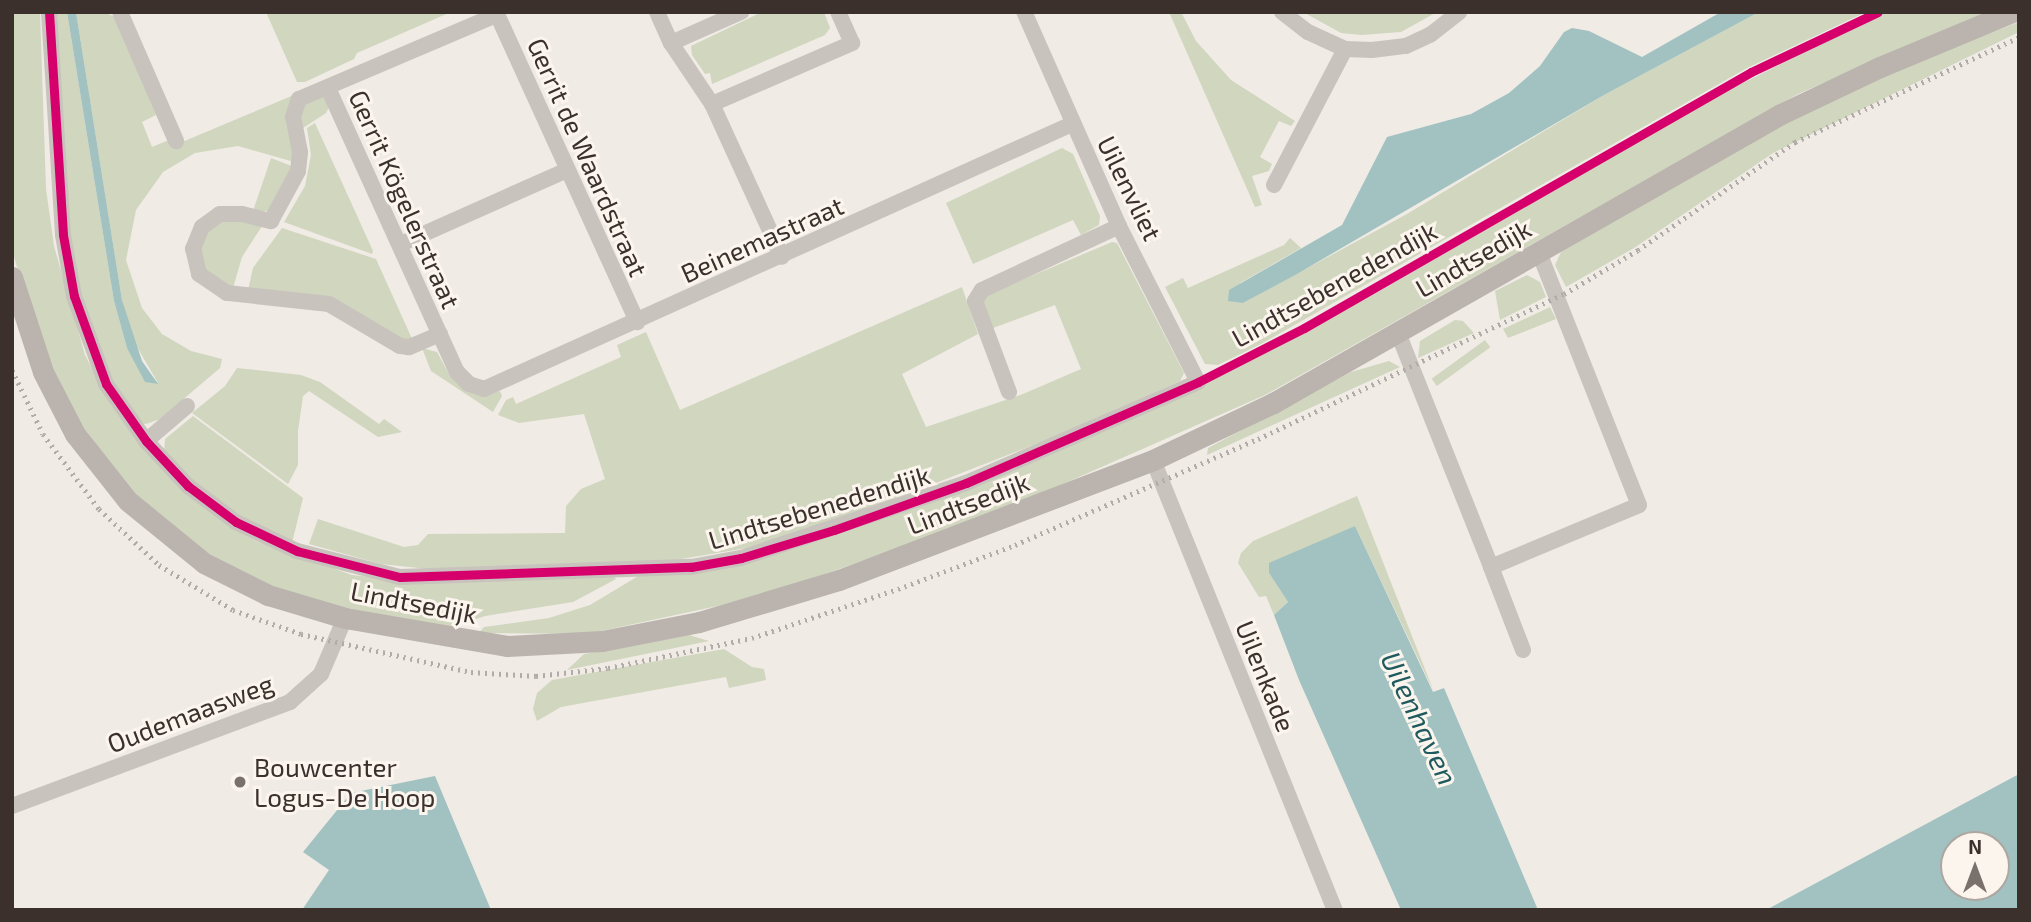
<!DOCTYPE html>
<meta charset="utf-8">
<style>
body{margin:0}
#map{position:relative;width:2031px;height:922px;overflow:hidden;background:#f0ebe5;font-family:"Exo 2",sans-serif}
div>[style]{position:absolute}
.green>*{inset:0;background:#d1d6bf;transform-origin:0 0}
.water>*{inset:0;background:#a1c2c1}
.street>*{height:16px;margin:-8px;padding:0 8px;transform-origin:8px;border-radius:8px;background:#c9c3be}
.secondary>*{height:21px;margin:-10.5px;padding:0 10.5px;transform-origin:10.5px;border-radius:10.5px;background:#bab3ae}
.rail>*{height:5px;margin-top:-2.5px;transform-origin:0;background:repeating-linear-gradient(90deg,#b1aca8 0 2px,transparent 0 7px)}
.cycleway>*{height:9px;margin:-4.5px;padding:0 4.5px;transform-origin:4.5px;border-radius:4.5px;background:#d6006c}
.dots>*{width:19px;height:19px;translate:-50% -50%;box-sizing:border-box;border:4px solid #fbf5ee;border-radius:50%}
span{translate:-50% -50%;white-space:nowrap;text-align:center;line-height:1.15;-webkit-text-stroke:6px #fbf5ee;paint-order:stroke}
.street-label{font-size:26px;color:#3b302b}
.poi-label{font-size:26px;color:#3b302b}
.left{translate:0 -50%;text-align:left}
.water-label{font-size:28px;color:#1f5a5e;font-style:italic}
.frame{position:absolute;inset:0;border:14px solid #3b302b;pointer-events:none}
.north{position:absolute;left:1940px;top:831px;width:70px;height:70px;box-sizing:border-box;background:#fbf5ee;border:2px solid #aea6a0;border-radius:50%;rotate:0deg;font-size:19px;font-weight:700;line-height:28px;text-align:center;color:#3b302b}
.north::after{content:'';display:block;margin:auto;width:24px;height:32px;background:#7a716c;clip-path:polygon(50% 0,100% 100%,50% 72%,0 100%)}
</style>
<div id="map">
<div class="green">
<i style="clip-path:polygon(12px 12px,40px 12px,46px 189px,54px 246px,85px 355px,111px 405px,222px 521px,259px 542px,352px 575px,411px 581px,612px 575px,616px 579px,573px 602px,485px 616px,453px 627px,350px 610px,277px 589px,223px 563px,167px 525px,128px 487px,69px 408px,28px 305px,12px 250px)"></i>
<i style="clip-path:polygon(53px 12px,67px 12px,114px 301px,127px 348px,158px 383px,133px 340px,122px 300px,76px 12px,104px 12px,117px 18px,156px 115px,142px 122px,152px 147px,169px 140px,175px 145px,301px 92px,294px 162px,238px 146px,195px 153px,163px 172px,136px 210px,126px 260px,142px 308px,162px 334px,191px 351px,222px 359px,220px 368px,160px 419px,146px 424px,139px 423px,116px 389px,90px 327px,68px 241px)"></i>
<i style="clip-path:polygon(266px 12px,451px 12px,357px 53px,354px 59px,305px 82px,297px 82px)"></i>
<i style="clip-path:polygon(762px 12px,824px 12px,830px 28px,825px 35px,712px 84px,710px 73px,705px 74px,692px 55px,691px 46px)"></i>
<i style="clip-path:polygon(1169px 12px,1181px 12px,1196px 41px,1231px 80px,1295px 121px,1291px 126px,1279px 121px,1260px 157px,1272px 164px,1269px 171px,1252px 176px,1262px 205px,1255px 207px)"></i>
<i style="clip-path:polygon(1303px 12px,1437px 12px,1401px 32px,1362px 35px,1341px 33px)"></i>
<i style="clip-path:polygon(1759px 12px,1866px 12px,1747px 68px,1261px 344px,1218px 365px,1205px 364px,1165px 287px,1183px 278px,1188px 288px,1284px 245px,1290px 238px,1301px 248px,1240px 283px,1243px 303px,1407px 214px,1604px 95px)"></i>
<i style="clip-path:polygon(1885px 12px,1987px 12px,1798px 94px,1265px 395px,1011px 507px,817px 577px,722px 605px,587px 634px,479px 633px,484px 627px,549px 618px,590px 605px,640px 575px,711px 570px,1189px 391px,1376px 293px,1719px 95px)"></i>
<i style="clip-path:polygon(2019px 22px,2019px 32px,1773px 153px,1634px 248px,1566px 287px,1555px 265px,1561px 252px,1607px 224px,1773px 129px,1897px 69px)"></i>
<i style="clip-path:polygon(323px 92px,329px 107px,326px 113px,303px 128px,299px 108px)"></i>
<i style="clip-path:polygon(315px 123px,373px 251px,372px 254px,284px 222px,305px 186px,311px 155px,307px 128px)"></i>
<i style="clip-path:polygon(1062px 148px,1073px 154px,1100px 216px,1099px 225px,1081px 235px,1073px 220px,973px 264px,946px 203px)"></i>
<i style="clip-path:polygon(271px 158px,294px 167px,268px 211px,253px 211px)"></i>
<i style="clip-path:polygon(220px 219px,264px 223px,242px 257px,233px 288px,200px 266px,200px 239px)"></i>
<i style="clip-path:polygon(282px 228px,376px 259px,413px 341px,405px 342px,341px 303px,248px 290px,253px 268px)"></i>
<i style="clip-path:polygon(1112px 242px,1117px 243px,1184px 373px,1180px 381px,1051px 438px,887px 502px,753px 547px,663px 562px,438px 570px,381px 564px,309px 544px,318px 519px,404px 547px,418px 545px,428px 534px,565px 533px,566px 506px,581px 489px,605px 479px,584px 414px,519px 423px,498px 415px,506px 400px,513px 397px,516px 404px,621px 357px,617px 345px,646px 332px,680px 410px,962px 287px,978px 334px,902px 374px,926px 427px,1023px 394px,1081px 369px,1055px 305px,993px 328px,983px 303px,986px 295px)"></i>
<i style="clip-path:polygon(1527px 275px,1540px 282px,1546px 297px,1500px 320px,1495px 291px)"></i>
<i style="clip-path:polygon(1550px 307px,1556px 319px,1508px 338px,1503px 329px)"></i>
<i style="clip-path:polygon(1455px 320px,1463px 321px,1474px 333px,1418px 358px,1420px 341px)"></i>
<i style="left:1485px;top:340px;width:9px;height:66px;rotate:54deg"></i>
<i style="clip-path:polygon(422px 348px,437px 352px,450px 376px,467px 391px,482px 396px,500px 391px,502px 396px,493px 412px,431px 371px)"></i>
<i style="clip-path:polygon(1389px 361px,1400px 367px,1207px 455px,1208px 448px,1351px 372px)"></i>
<i style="clip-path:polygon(237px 368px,301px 375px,320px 382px,379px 424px,384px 419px,402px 432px,378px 437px,309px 391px,303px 396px,298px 431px,298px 465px,288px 484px,192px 413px,225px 386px)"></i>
<i style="clip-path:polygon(193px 416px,303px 498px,292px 543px,256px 526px,198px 487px,164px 453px,165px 439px)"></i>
<i style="clip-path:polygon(1357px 496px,1434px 692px,1355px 526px,1269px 573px,1288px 602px,1274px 615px,1266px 596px,1259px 597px,1238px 563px,1241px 553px,1253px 541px)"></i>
<i style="clip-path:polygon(689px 635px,709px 641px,567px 670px,584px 654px)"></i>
<i style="clip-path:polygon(724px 649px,752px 667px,764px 669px,766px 680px,729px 688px,726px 677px,561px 707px,537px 721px,533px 709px,537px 693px,552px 680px)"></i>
</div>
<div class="water">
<i style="clip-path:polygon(67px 12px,76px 12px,122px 300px,142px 361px,158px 384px,145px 382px,127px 348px,114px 301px)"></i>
<i style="clip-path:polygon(1721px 12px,1759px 12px,1604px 95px,1297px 274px,1243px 303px,1228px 301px,1229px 290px,1342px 225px,1387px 137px,1471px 114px,1509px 93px,1540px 66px,1564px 32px,1572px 28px,1589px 31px,1642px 57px)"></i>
<i style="clip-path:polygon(1355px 526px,1433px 692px,1444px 688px,1538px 910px,1401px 910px,1299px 680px,1274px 615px,1288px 602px,1269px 573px,1269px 563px)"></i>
<i style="clip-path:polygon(evenodd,2019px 774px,2019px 910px,1766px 910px,2019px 774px,1954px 845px,1996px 845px,1996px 887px,1954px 887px,1954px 845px)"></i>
<i style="clip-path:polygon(435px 776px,491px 910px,302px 910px,329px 870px,303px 852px,351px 793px)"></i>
</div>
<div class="street">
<i style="left:49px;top:12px;width:223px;rotate:86.4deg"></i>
<i style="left:63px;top:235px;width:62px;rotate:79.8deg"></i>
<i style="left:74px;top:296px;width:94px;rotate:70deg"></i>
<i style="left:106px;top:384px;width:70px;rotate:54.9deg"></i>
<i style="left:146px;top:441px;width:62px;rotate:47deg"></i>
<i style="left:188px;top:486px;width:60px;rotate:36.9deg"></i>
<i style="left:236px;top:522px;width:68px;rotate:25.4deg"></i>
<i style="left:297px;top:551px;width:106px;rotate:14.2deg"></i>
<i style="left:400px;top:577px;width:291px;rotate:-2deg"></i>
<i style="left:691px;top:567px;width:51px;rotate:-10.2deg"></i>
<i style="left:741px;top:558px;width:237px;rotate:-18.4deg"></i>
<i style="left:966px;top:483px;width:253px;rotate:-23.5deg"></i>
<i style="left:1198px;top:382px;width:175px;rotate:-116.9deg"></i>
<i style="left:1119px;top:226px;width:234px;rotate:-113.9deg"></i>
<i style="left:120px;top:12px;width:141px;rotate:66.5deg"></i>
<i style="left:496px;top:12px;width:341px;rotate:65.5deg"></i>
<i style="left:657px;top:12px;width:34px;rotate:66deg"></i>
<i style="left:671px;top:43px;width:73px;rotate:56.1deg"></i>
<i style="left:712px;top:104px;width:168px;rotate:65.4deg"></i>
<i style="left:1282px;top:12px;width:33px;rotate:38deg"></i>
<i style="left:1308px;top:32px;width:41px;rotate:24.7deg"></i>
<i style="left:1345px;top:49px;width:27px;rotate:2deg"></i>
<i style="left:1372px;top:50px;width:34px;rotate:-7deg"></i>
<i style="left:1406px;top:46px;width:26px;rotate:-25deg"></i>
<i style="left:1430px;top:35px;width:37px;rotate:-38deg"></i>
<i style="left:671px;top:43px;width:77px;rotate:-23.9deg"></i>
<i style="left:328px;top:88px;width:312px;rotate:65.6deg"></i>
<i style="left:457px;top:372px;width:17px;rotate:45deg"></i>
<i style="left:469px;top:384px;width:16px;rotate:18deg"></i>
<i style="left:484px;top:389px;width:645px;rotate:-24.26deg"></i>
<i style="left:712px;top:104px;width:153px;rotate:-23.5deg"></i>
<i style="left:852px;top:43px;width:34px;rotate:-114deg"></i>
<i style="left:1274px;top:185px;width:153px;rotate:-62.4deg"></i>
<i style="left:401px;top:244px;width:182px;rotate:-24deg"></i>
<i style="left:1398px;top:333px;width:252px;rotate:68.3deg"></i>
<i style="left:1491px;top:567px;width:160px;rotate:-22.7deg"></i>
<i style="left:1639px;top:505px;width:272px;rotate:-111.6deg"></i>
<i style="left:440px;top:334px;width:34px;rotate:157deg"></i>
<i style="left:409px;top:347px;width:9px;rotate:-174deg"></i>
<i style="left:400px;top:346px;width:82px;rotate:-149.4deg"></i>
<i style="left:329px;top:304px;width:103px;rotate:-173.8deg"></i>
<i style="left:227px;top:293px;width:34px;rotate:-146deg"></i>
<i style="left:199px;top:274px;width:26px;rotate:-103deg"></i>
<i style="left:193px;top:249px;width:24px;rotate:-68deg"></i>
<i style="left:202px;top:227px;width:22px;rotate:-36deg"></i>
<i style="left:220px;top:214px;width:22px"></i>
<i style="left:242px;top:214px;width:30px;rotate:14deg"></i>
<i style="left:271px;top:221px;width:57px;rotate:-61.6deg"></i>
<i style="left:298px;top:171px;width:19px;rotate:-84deg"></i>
<i style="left:300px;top:152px;width:36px;rotate:-101deg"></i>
<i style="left:293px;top:117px;width:19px;rotate:-72deg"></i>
<i style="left:299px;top:99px;width:214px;rotate:-23.1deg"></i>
<i style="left:1009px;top:392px;width:97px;rotate:-110.5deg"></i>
<i style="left:975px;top:301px;width:13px;rotate:-58deg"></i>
<i style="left:982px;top:290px;width:151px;rotate:-25deg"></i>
<i style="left:146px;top:441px;width:54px;rotate:-40.5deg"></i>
<i style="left:1153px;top:460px;width:485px;rotate:68deg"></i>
<i style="left:1491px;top:567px;width:89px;rotate:68.9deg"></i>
<i style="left:12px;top:806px;width:297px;rotate:-20.5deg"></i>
<i style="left:290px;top:702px;width:42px;rotate:-42.1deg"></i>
<i style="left:321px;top:674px;width:61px;rotate:-66.8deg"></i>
</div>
<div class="secondary">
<i style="left:12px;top:277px;width:100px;rotate:71.9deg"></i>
<i style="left:43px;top:372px;width:70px;rotate:62.7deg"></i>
<i style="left:75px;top:434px;width:85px;rotate:51.7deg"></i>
<i style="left:128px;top:501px;width:98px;rotate:39.2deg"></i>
<i style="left:204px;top:563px;width:72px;rotate:26.6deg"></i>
<i style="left:268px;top:595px;width:80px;rotate:16.6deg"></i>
<i style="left:345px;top:618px;width:164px;rotate:9.8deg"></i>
<i style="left:507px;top:646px;width:95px;rotate:-3deg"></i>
<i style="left:602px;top:641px;width:99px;rotate:-11.1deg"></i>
<i style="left:699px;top:622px;width:146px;rotate:-16.7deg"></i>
<i style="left:839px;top:580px;width:336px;rotate:-20.9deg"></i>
<i style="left:1153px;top:460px;width:133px;rotate:-25.4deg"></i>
<i style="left:1273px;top:403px;width:584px;rotate:-29.64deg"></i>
<i style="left:1781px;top:114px;width:110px;rotate:-25.4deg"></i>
<i style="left:1880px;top:67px;width:143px;rotate:-22.6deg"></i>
</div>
<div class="rail">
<i style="left:12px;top:370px;width:71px;rotate:64.2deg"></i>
<i style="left:43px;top:434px;width:94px;rotate:53.3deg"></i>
<i style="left:99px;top:509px;width:82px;rotate:43deg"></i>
<i style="left:159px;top:565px;width:87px;rotate:31.3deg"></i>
<i style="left:233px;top:610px;width:72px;rotate:19.4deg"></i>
<i style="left:301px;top:634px;width:174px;rotate:12.6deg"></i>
<i style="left:471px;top:672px;width:65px;rotate:3.5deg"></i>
<i style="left:536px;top:676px;width:72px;rotate:-6.3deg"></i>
<i style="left:608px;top:668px;width:147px;rotate:-11.8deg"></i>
<i style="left:752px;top:638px;width:154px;rotate:-18.6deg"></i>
<i style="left:898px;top:589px;width:125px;rotate:-20.6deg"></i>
<i style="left:1015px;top:545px;width:265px;rotate:-23.6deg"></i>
<i style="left:1258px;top:439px;width:339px;rotate:-25.4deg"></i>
<i style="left:1564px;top:294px;width:86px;rotate:-30.7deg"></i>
<i style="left:1638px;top:250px;width:191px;rotate:-34.5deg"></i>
<i style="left:1795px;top:142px;width:247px;rotate:-25.1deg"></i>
</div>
<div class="cycleway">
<i style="left:49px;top:12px;width:223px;rotate:86.4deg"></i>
<i style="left:63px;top:235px;width:62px;rotate:79.8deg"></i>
<i style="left:74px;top:296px;width:94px;rotate:70deg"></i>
<i style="left:106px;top:384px;width:70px;rotate:54.9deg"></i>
<i style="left:146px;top:441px;width:62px;rotate:47deg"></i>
<i style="left:188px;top:486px;width:60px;rotate:36.9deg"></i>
<i style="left:236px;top:522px;width:68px;rotate:25.4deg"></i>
<i style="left:297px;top:551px;width:106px;rotate:14.2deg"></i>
<i style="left:400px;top:577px;width:291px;rotate:-2deg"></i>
<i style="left:691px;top:567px;width:51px;rotate:-10.2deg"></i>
<i style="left:741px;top:558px;width:97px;rotate:-16.8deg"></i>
<i style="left:834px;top:530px;width:140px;rotate:-19.6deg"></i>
<i style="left:966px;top:483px;width:253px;rotate:-23.5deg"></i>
<i style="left:1198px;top:382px;width:119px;rotate:-27deg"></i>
<i style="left:1304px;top:328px;width:515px;rotate:-29.8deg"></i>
<i style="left:1751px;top:72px;width:140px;rotate:-25.3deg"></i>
</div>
<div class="dots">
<i style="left:240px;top:782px;background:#7a716c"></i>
</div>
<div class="street-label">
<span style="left:588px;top:157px;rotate:66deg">Gerrit de Waardstraat</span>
<span style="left:1130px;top:188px;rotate:64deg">Uilenvliet</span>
<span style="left:405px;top:199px;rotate:66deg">Gerrit Kögelerstraat</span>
<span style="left:762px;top:239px;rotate:-24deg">Beinemastraat</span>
<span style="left:1473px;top:258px;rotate:-30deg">Lindtsedijk</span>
<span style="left:1334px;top:284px;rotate:-29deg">Lindtsebenedendijk</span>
<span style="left:968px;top:503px;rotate:-21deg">Lindtsedijk</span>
<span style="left:819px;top:507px;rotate:-17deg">Lindtsebenedendijk</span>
<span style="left:414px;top:602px;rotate:11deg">Lindtsedijk</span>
<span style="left:1266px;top:676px;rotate:68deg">Uilenkade</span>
<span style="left:190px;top:713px;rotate:-21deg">Oudemaasweg</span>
</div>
<div class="poi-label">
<span class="left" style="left:254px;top:782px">Bouwcenter<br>Logus-De Hoop</span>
</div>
<div class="water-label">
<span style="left:1420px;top:718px;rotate:65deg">Uilenhaven</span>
</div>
<div class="frame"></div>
<div class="north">N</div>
</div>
